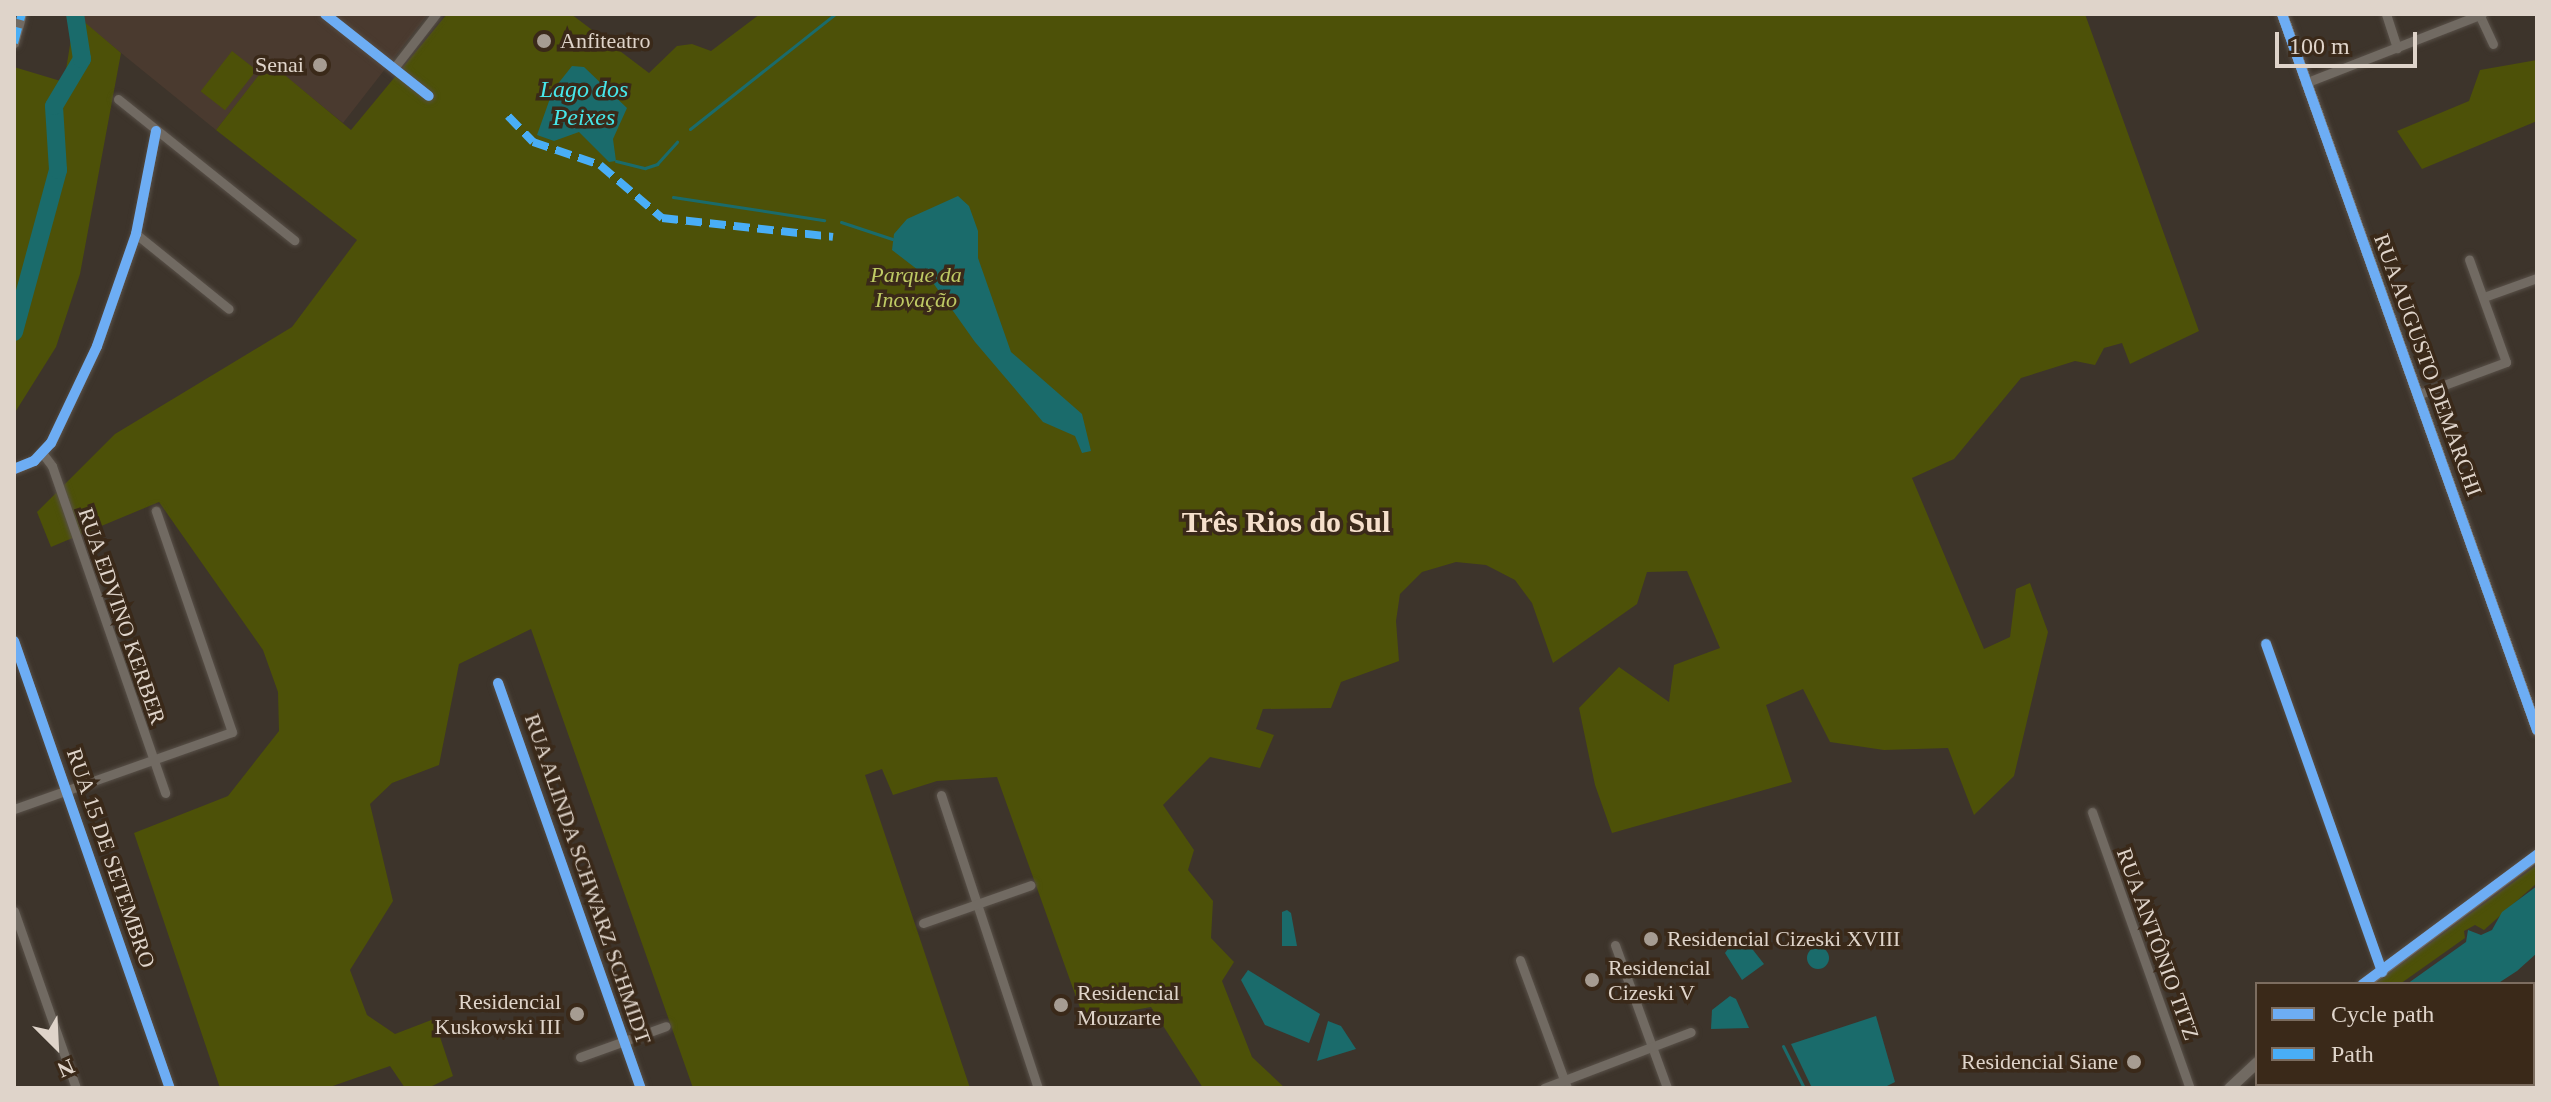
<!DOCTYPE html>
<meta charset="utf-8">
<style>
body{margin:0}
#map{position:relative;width:2551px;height:1102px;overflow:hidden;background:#3d342b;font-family:"Times New Roman",serif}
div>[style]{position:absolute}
.industrial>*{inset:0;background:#4a3a2f}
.green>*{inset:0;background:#4d5108;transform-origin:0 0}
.water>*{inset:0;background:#1a6b6b}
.round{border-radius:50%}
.stream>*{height:3px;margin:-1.5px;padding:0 1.5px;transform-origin:1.5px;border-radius:1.5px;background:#1a6b6b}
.river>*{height:18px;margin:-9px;padding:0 9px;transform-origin:9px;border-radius:9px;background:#1a6b6b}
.roads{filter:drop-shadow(0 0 2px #585048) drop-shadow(0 0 2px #585048)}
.minor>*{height:9px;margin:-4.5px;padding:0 4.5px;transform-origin:4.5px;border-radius:4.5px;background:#716a62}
.tertiary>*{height:11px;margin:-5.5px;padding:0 5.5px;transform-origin:5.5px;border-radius:5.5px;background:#716a62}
.quiet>*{height:8px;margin-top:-4px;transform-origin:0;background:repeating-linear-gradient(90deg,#49aef6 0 16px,transparent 0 24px)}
.cycleway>*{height:10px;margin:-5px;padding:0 5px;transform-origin:5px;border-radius:5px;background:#6dadf4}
.dots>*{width:22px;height:22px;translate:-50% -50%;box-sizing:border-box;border:4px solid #3a2919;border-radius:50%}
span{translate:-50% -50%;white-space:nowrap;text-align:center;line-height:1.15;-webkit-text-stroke:7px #3a2919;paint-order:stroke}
.poi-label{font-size:22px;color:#dfd4ca}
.left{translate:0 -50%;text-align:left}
.right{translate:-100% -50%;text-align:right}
.park-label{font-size:22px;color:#bfca64;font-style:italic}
.street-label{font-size:22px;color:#dfd4ca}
.water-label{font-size:24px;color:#47e6e9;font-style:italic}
.district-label{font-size:30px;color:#f6e0cc;font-weight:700}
.frame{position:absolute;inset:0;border:16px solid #dfd4ca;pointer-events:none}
.legend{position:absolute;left:2255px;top:982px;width:280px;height:104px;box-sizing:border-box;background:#3a2919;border:2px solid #7c6d60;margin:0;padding:10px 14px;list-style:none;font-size:24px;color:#dfd4ca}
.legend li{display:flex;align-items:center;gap:16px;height:40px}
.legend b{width:40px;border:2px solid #7c6d60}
.north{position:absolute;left:16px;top:1006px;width:80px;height:80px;-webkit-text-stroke:6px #3a2919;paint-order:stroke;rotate:156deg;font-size:22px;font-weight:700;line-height:32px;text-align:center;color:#dfd4ca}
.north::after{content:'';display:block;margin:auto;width:28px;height:36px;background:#dfd4ca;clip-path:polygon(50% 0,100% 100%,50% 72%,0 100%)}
.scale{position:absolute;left:2275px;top:32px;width:142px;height:36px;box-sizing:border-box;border:4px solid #dfd4ca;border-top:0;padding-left:10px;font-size:24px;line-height:28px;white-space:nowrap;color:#dfd4ca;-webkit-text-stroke:6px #3a2919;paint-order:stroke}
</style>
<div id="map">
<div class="industrial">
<i style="clip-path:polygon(73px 14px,428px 14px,343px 123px,269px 63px,216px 130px)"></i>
</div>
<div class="green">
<i style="clip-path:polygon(75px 14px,121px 53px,80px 274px,56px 347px,14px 414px,14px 67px,64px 82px)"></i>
<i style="clip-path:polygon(447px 14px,571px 14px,649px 73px,677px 46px,692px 44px,711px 51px,760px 14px,2085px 14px,2199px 331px,2130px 364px,2122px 343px,2104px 348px,2095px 365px,2075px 361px,2021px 378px,1954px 459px,1912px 478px,1984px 649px,2010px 637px,2016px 589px,2030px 583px,2048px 632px,2014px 776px,1974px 815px,1948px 748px,1884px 750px,1830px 742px,1803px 689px,1766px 705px,1792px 782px,1612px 833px,1595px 785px,1579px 708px,1619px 667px,1669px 702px,1674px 665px,1720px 648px,1687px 571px,1647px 572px,1637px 604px,1553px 663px,1532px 603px,1515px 580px,1486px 565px,1456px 562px,1422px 572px,1400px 594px,1396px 621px,1399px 661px,1341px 682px,1331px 708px,1263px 709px,1256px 729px,1274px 735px,1260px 768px,1210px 757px,1163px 805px,1194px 850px,1188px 870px,1213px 901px,1211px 938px,1234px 962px,1222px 981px,1252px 1057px,1285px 1088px,1203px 1088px,1151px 1007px,1084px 1019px,997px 777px,937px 781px,893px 795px,882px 769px,865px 775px,970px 1088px,693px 1088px,531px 629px,459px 664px,439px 765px,392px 783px,370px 804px,393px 901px,350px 970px,367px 1015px,395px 1034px,434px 1019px,453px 1076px,428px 1088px,405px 1088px,390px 1066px,327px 1088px,220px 1088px,134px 833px,228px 796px,279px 731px,278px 692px,263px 650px,159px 502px,51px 547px,37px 512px,115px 434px,292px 327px,357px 240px,216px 130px,269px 62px,351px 130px)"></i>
<i style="left:232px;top:51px;width:31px;height:51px;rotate:38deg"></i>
<i style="clip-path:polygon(2537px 60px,2537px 121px,2422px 169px,2397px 131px,2469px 101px,2480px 70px)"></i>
<i style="clip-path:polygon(2537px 865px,2537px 883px,2484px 930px,2475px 925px,2464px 931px,2465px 938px,2400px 984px,2374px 984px)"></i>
</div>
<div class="water">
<i style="clip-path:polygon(572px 66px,584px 67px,627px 108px,613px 139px,616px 161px,609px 162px,579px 132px,554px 141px,537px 135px,553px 90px)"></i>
<i style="clip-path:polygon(958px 196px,969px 206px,978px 231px,978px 258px,1011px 352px,1082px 414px,1091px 451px,1082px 453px,1075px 436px,1043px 422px,975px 342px,931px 280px,892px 250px,894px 234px,907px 219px)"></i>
<i style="clip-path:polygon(2537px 886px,2537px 953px,2517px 971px,2497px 984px,2407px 984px,2466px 942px,2468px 930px,2481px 935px,2492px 930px,2502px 912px)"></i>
<i style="clip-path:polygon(1287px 910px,1291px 913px,1297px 946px,1282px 946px,1282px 912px)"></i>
<i style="clip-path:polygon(1735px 939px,1746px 941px,1764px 964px,1742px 980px,1725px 953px)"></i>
<i class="round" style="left:1807px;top:947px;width:22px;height:22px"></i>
<i style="clip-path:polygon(1248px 970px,1320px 1014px,1309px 1043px,1265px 1025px,1241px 980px)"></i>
<i style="clip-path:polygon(1730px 996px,1736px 999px,1749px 1028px,1711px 1029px,1712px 1010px)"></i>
<i style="clip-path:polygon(1876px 1016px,1895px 1082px,1883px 1088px,1812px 1088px,1791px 1044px)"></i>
<i style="clip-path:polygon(1328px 1021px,1341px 1026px,1356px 1049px,1317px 1061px)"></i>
</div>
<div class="stream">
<i style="left:2537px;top:14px;width:1px;rotate:90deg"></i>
<i style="left:690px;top:129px;width:185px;rotate:-38.4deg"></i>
<i style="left:616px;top:161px;width:30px;rotate:14deg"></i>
<i style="left:645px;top:168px;width:13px;rotate:-18deg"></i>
<i style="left:657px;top:164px;width:30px;rotate:-48deg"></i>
<i style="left:673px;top:197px;width:153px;rotate:8.7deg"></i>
<i style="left:841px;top:222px;width:54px;rotate:18.4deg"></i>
<i style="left:1783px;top:1046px;width:47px;rotate:63.4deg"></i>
<i style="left:2533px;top:1061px;width:4px;rotate:-14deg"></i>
<i style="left:2458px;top:1088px;width:6px;rotate:-39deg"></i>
</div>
<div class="river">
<i style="left:14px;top:332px;width:168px;rotate:-74.8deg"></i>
<i style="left:58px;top:170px;width:64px;rotate:-93.6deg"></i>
<i style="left:54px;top:106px;width:55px;rotate:-59.2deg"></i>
<i style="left:82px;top:59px;width:46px;rotate:-98.8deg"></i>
</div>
<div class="roads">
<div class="minor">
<i style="left:325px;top:14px;width:132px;rotate:38.3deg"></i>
<i style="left:2386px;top:14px;width:36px;rotate:72deg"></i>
<i style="left:2479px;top:14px;width:33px;rotate:65deg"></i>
<i style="left:14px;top:43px;width:30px;rotate:-75deg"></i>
<i style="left:394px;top:68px;width:68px;rotate:-52.1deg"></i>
<i style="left:2305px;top:83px;width:190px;rotate:-21.3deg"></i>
<i style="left:118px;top:99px;width:226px;rotate:38.7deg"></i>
<i style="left:136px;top:234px;width:119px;rotate:38.9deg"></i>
<i style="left:2484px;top:297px;width:56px;rotate:-19.7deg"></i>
<i style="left:2417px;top:395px;width:95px;rotate:-20.3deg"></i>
<i style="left:2506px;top:362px;width:109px;rotate:-109.8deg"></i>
<i style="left:43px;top:454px;width:15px;rotate:53deg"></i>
<i style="left:52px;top:466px;width:346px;rotate:70.9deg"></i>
<i style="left:14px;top:469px;width:22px;rotate:-22deg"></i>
<i style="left:34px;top:461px;width:25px;rotate:-47deg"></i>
<i style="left:51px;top:443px;width:107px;rotate:-64.6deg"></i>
<i style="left:97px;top:346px;width:119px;rotate:-70.8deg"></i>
<i style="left:136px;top:234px;width:105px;rotate:-79deg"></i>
<i style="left:14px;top:641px;width:473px;rotate:70.8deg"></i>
<i style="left:2266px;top:644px;width:348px;rotate:70.5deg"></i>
<i style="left:498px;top:683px;width:430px;rotate:70.6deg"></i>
<i style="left:941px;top:795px;width:309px;rotate:71.7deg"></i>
<i style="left:14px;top:809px;width:231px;rotate:-19.5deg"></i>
<i style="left:232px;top:732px;width:234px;rotate:-109deg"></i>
<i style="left:2092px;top:812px;width:293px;rotate:70.5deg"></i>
<i style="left:14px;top:911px;width:188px;rotate:70.7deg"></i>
<i style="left:923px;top:923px;width:114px;rotate:-19.4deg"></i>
<i style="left:1615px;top:945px;width:152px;rotate:70deg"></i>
<i style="left:1520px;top:960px;width:136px;rotate:69.8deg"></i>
<i style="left:580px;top:1057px;width:91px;rotate:-19.8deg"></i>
<i style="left:1544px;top:1088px;width:157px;rotate:-20.9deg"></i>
</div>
<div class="tertiary">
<i style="left:2282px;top:14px;width:760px;rotate:70.4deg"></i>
<i style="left:2363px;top:984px;width:217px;rotate:-36.6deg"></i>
<i style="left:2229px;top:1088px;width:38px;rotate:-43deg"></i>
</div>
</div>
<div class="quiet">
<i style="left:14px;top:43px;width:30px;rotate:-75deg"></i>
<i style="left:508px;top:116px;width:36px;rotate:46deg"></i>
<i style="left:533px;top:142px;width:71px;rotate:18.9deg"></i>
<i style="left:600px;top:165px;width:82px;rotate:40.5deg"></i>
<i style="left:662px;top:218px;width:172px;rotate:6.3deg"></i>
</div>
<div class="cycleway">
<i style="left:325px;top:14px;width:132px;rotate:38.3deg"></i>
<i style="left:2282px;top:14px;width:760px;rotate:70.4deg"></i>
<i style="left:14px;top:469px;width:22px;rotate:-22deg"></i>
<i style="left:34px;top:461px;width:25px;rotate:-47deg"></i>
<i style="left:51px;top:443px;width:107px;rotate:-64.6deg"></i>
<i style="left:97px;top:346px;width:119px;rotate:-70.8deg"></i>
<i style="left:136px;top:234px;width:105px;rotate:-79deg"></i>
<i style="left:14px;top:641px;width:473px;rotate:70.8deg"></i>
<i style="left:2266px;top:644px;width:348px;rotate:70.5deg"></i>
<i style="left:498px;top:683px;width:430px;rotate:70.6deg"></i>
<i style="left:2363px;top:984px;width:217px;rotate:-36.6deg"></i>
</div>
<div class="dots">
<i style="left:544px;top:41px;background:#a69c92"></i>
<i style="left:320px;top:65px;background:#a69c92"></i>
<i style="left:1651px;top:939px;background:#a69c92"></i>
<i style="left:1592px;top:980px;background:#a69c92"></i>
<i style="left:1061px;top:1005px;background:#a69c92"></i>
<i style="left:577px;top:1014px;background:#a69c92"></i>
<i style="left:2134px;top:1062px;background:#a69c92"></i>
</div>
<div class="poi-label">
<span class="left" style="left:560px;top:41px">Anfiteatro</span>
<span class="right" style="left:304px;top:65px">Senai</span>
<span class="left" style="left:1667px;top:939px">Residencial Cizeski XVIII</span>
<span class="left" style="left:1608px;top:980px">Residencial<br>Cizeski V</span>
<span class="left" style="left:1077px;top:1005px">Residencial<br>Mouzarte</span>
<span class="right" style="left:561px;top:1014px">Residencial<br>Kuskowski III</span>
<span class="right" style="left:2118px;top:1062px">Residencial Siane</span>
</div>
<div class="park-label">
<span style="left:916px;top:287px">Parque da<br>Inovação</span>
</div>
<div class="street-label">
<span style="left:2428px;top:365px;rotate:70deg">RUA AUGUSTO DEMARCHI</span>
<span style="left:122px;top:616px;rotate:71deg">RUA EDVINO KERBER</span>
<span style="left:111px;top:858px;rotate:71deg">RUA 15 DE SETEMBRO</span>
<span style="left:588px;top:879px;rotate:71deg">RUA ALINDA SCHWARZ SCHMIDT</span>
<span style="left:2158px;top:944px;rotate:70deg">RUA ANTÔNIO TITZ</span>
</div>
<div class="water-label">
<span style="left:584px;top:104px">Lago dos<br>Peixes</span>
</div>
<div class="district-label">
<span style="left:1286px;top:522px">Três Rios do Sul</span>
</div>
<div class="frame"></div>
<ul class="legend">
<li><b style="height:10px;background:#6dadf4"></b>Cycle path</li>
<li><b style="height:10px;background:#49aef6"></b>Path</li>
</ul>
<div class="north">N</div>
<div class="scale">100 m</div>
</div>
